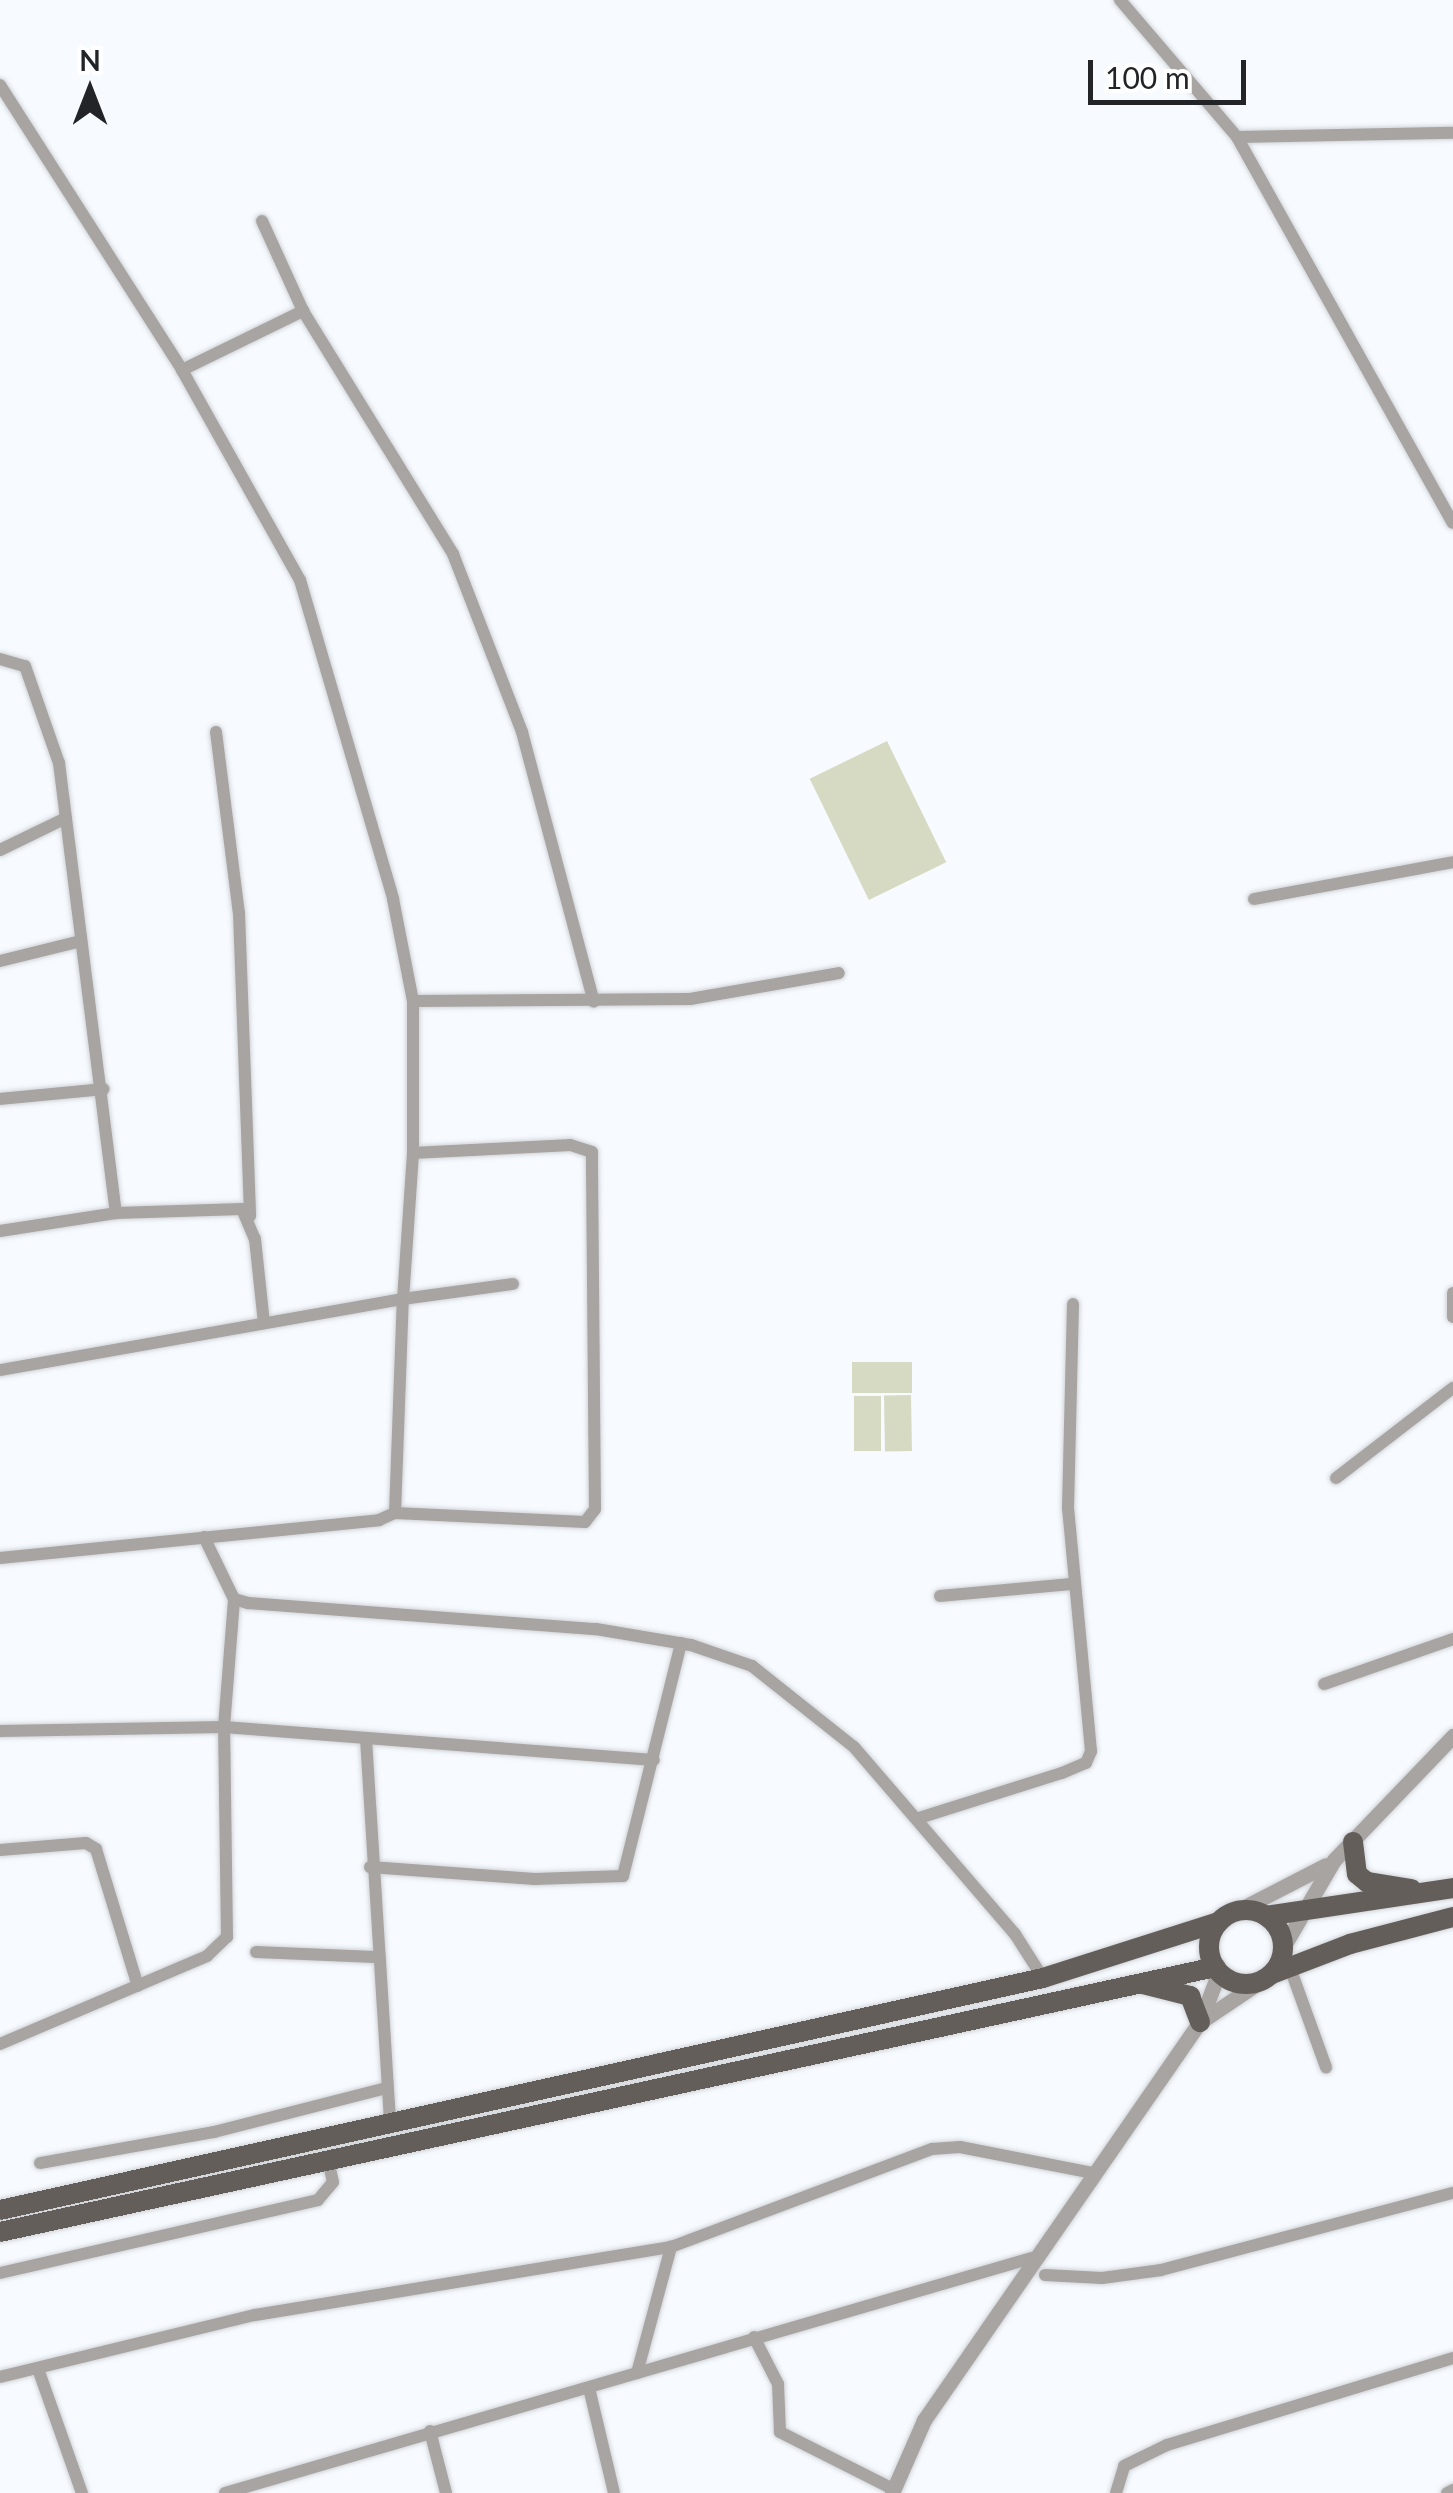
<!DOCTYPE html>
<style>
body{margin:0}
#map{position:relative;width:1453px;height:2493px;overflow:hidden;background:#f7fbff;font-family:Lato,sans-serif}
div>[style]{position:absolute}
.green>*{inset:0;background:#d7dac2;transform-origin:0 0}
.roads{filter:drop-shadow(0 0 2px #d1d4d8) drop-shadow(0 0 2px #d1d4d8)}
.minor>*{height:12px;margin:-6px;padding:0 6px;transform-origin:6px;border-radius:6px;background:#a7a4a2}
.tertiary>*{height:15px;margin:-7.5px;padding:0 7.5px;transform-origin:7.5px;border-radius:7.5px;background:#a7a4a2}
.primary>*{height:20px;margin:-10px;padding:0 10px;transform-origin:10px;border-radius:10px;background:#635e5a}
.primary>.ring{margin:-10px;padding:0;box-sizing:content-box;background:none;border:20px solid #635e5a;border-radius:50%}
span{translate:-50% -50%;white-space:nowrap;text-align:center;line-height:1.15;-webkit-text-stroke:10px #fff;paint-order:stroke}
.north{position:absolute;left:40px;top:40px;width:100px;height:100px;-webkit-text-stroke:8px #fff;paint-order:stroke;rotate:0deg;font-size:28px;font-weight:700;line-height:40px;text-align:center;color:#222427}
.north::after{content:'';display:block;margin:auto;width:35px;height:45px;background:#222427;clip-path:polygon(50% 0,100% 100%,50% 72%,0 100%)}
.scale{position:absolute;left:1088px;top:60px;width:158px;height:45px;box-sizing:border-box;border:5px solid #222427;border-top:0;padding-left:12px;font-size:30px;line-height:35px;white-space:nowrap;color:#222427;-webkit-text-stroke:8px #fff;paint-order:stroke}
</style>
<div id="map">
<div class="green">
<i style="left:887px;top:741px;width:135px;height:86px;rotate:64deg"></i>
<i style="left:912px;top:1362px;width:31px;height:60px;rotate:90deg"></i>
<i style="left:911px;top:1395px;width:56px;height:27px;rotate:89deg"></i>
<i style="left:854px;top:1396px;width:27px;height:55px"></i>
</div>
<div class="roads">
<div class="minor">
<i style="left:1120px;top:0;width:180px;rotate:49.5deg"></i>
<i style="left:1237px;top:137px;width:442px;rotate:60.8deg"></i>
<i style="left:0;top:85px;width:338px;rotate:57.4deg"></i>
<i style="left:182px;top:370px;width:241px;rotate:60.7deg"></i>
<i style="left:300px;top:580px;width:332px;rotate:73.7deg"></i>
<i style="left:393px;top:899px;width:104px;rotate:78.9deg"></i>
<i style="left:413px;top:1001px;width:152px;rotate:90deg"></i>
<i style="left:413px;top:1153px;width:146px;rotate:93.9deg"></i>
<i style="left:403px;top:1299px;width:409px;rotate:170deg"></i>
<i style="left:1237px;top:137px;width:216px;rotate:-1.1deg"></i>
<i style="left:262px;top:221px;width:99px;rotate:65.5deg"></i>
<i style="left:303px;top:311px;width:286px;rotate:58.3deg"></i>
<i style="left:453px;top:554px;width:191px;rotate:68.8deg"></i>
<i style="left:522px;top:732px;width:279px;rotate:75.1deg"></i>
<i style="left:182px;top:370px;width:135px;rotate:-26deg"></i>
<i style="left:0;top:659px;width:26px;rotate:16deg"></i>
<i style="left:25px;top:666px;width:103px;rotate:70.7deg"></i>
<i style="left:59px;top:763px;width:454px;rotate:82.8deg"></i>
<i style="left:216px;top:732px;width:182px;rotate:82.8deg"></i>
<i style="left:239px;top:913px;width:303px;rotate:87.9deg"></i>
<i style="left:0;top:850px;width:73px;rotate:-25.9deg"></i>
<i style="left:1254px;top:899px;width:202px;rotate:-10.5deg"></i>
<i style="left:0;top:961px;width:83px;rotate:-13.9deg"></i>
<i style="left:413px;top:1001px;width:277px;rotate:-0.4deg"></i>
<i style="left:690px;top:999px;width:151px;rotate:-9.9deg"></i>
<i style="left:0;top:1099px;width:104px;rotate:-5.5deg"></i>
<i style="left:0;top:1231px;width:117px;rotate:-8.8deg"></i>
<i style="left:116px;top:1213px;width:126px;rotate:-1.8deg"></i>
<i style="left:242px;top:1209px;width:33px;rotate:67deg"></i>
<i style="left:255px;top:1239px;width:84px;rotate:83.9deg"></i>
<i style="left:1453px;top:1293px;width:24px;rotate:90deg"></i>
<i style="left:1336px;top:1478px;width:148px;rotate:-37.6deg"></i>
<i style="left:395px;top:1513px;width:190px;rotate:2.7deg"></i>
<i style="left:585px;top:1522px;width:16px;rotate:-52deg"></i>
<i style="left:595px;top:1509px;width:357px;rotate:-90.5deg"></i>
<i style="left:592px;top:1152px;width:23px;rotate:-162deg"></i>
<i style="left:570px;top:1145px;width:157px;rotate:177.1deg"></i>
<i style="left:204px;top:1537px;width:69px;rotate:64.2deg"></i>
<i style="left:234px;top:1599px;width:15px;rotate:16deg"></i>
<i style="left:248px;top:1603px;width:349px;rotate:4.3deg"></i>
<i style="left:596px;top:1629px;width:96px;rotate:9.6deg"></i>
<i style="left:691px;top:1645px;width:65px;rotate:19deg"></i>
<i style="left:752px;top:1666px;width:130px;rotate:38.5deg"></i>
<i style="left:854px;top:1747px;width:247px;rotate:49.3deg"></i>
<i style="left:1015px;top:1934px;width:52px;rotate:57.5deg"></i>
<i style="left:0;top:1558px;width:381px;rotate:-5.7deg"></i>
<i style="left:379px;top:1520px;width:17px;rotate:-24deg"></i>
<i style="left:395px;top:1513px;width:214px;rotate:-87.9deg"></i>
<i style="left:403px;top:1299px;width:111px;rotate:-7.8deg"></i>
<i style="left:940px;top:1596px;width:134px;rotate:-5.2deg"></i>
<i style="left:1324px;top:1684px;width:137px;rotate:-19.2deg"></i>
<i style="left:0;top:1731px;width:224px;rotate:-1deg"></i>
<i style="left:224px;top:1727px;width:431px;rotate:4.4deg"></i>
<i style="left:366px;top:1739px;width:385px;rotate:86.4deg"></i>
<i style="left:919px;top:1818px;width:150px;rotate:-17.5deg"></i>
<i style="left:1062px;top:1773px;width:26px;rotate:-23deg"></i>
<i style="left:1086px;top:1763px;width:13px;rotate:-67deg"></i>
<i style="left:1091px;top:1751px;width:244px;rotate:-95.4deg"></i>
<i style="left:1068px;top:1508px;width:204px;rotate:-88.6deg"></i>
<i style="left:0;top:1850px;width:86px;rotate:-4.7deg"></i>
<i style="left:86px;top:1843px;width:12px;rotate:31deg"></i>
<i style="left:96px;top:1849px;width:143px;rotate:73deg"></i>
<i style="left:370px;top:1867px;width:165px;rotate:4.2deg"></i>
<i style="left:535px;top:1879px;width:88px;rotate:-2deg"></i>
<i style="left:623px;top:1876px;width:240px;rotate:-76deg"></i>
<i style="left:256px;top:1952px;width:119px;rotate:2.4deg"></i>
<i style="left:1289px;top:1965px;width:109px;rotate:70.1deg"></i>
<i style="left:0;top:2044px;width:225px;rotate:-23deg"></i>
<i style="left:207px;top:1956px;width:28px;rotate:-44deg"></i>
<i style="left:227px;top:1937px;width:210px;rotate:-90.8deg"></i>
<i style="left:224px;top:1727px;width:128px;rotate:-85.5deg"></i>
<i style="left:40px;top:2163px;width:177px;rotate:-10.1deg"></i>
<i style="left:214px;top:2132px;width:178px;rotate:-14.3deg"></i>
<i style="left:0;top:2273px;width:326px;rotate:-12.9deg"></i>
<i style="left:318px;top:2200px;width:23px;rotate:-50deg"></i>
<i style="left:333px;top:2182px;width:23px;rotate:-103deg"></i>
<i style="left:1045px;top:2275px;width:57px;rotate:3deg"></i>
<i style="left:1102px;top:2278px;width:60px;rotate:-7.7deg"></i>
<i style="left:1161px;top:2270px;width:302px;rotate:-14.8deg"></i>
<i style="left:754px;top:2337px;width:53px;rotate:62.9deg"></i>
<i style="left:778px;top:2384px;width:48px;rotate:87.6deg"></i>
<i style="left:780px;top:2432px;width:127px;rotate:26.8deg"></i>
<i style="left:38px;top:2369px;width:132px;rotate:70.5deg"></i>
<i style="left:637px;top:2373px;width:131px;rotate:-74.9deg"></i>
<i style="left:671px;top:2247px;width:279px;rotate:-20.6deg"></i>
<i style="left:932px;top:2149px;width:28px;rotate:-4deg"></i>
<i style="left:960px;top:2147px;width:136px;rotate:11.1deg"></i>
<i style="left:0;top:2377px;width:262px;rotate:-13.7deg"></i>
<i style="left:255px;top:2315px;width:422px;rotate:-9.3deg"></i>
<i style="left:589px;top:2388px;width:108px;rotate:76.6deg"></i>
<i style="left:430px;top:2431px;width:64px;rotate:75.5deg"></i>
<i style="left:225px;top:2493px;width:841px;rotate:-16.24deg"></i>
<i style="left:1116px;top:2493px;width:28px;rotate:-73deg"></i>
<i style="left:1124px;top:2466px;width:48px;rotate:-26deg"></i>
<i style="left:1167px;top:2445px;width:299px;rotate:-16.9deg"></i>
<i style="left:1447px;top:2493px;width:7px;rotate:-27deg"></i>
</div>
<div class="tertiary">
<i style="left:1235px;top:1912px;width:102px;rotate:-27.3deg"></i>
<i style="left:1282px;top:1949px;width:103px;rotate:-59.7deg"></i>
<i style="left:1334px;top:1860px;width:172px;rotate:-46.2deg"></i>
<i style="left:1200px;top:2022px;width:77px;rotate:-33.9deg"></i>
<i style="left:892px;top:2493px;width:80px;rotate:-66.3deg"></i>
<i style="left:924px;top:2420px;width:484px;rotate:-55.3deg"></i>
<i style="left:1200px;top:2022px;width:53px;rotate:-69.2deg"></i>
</div>
<div class="primary">
<i style="left:1353px;top:1842px;width:32px;rotate:83deg"></i>
<i style="left:1357px;top:1874px;width:13px;rotate:39deg"></i>
<i style="left:1367px;top:1882px;width:45px;rotate:9deg"></i>
<i class="ring" style="left:1209px;top:1910px;width:54px;height:54px"></i>
<i style="left:1266px;top:1916px;width:189px;rotate:-8.5deg"></i>
<i style="left:1272px;top:1974px;width:84px;rotate:-21deg"></i>
<i style="left:1350px;top:1944px;width:106px;rotate:-14.7deg"></i>
<i style="left:1143px;top:1984px;width:49px;rotate:14.3deg"></i>
<i style="left:1190px;top:1996px;width:28px;rotate:69deg"></i>
<i style="left:0;top:2210px;width:1068px;rotate:-12.54deg"></i>
<i style="left:1043px;top:1978px;width:185px;rotate:-17.7deg"></i>
<i style="left:0;top:2232px;width:1244px;rotate:-12.3deg"></i>
</div>
</div>
<div class="north">N</div>
<div class="scale">100 m</div>
</div>
